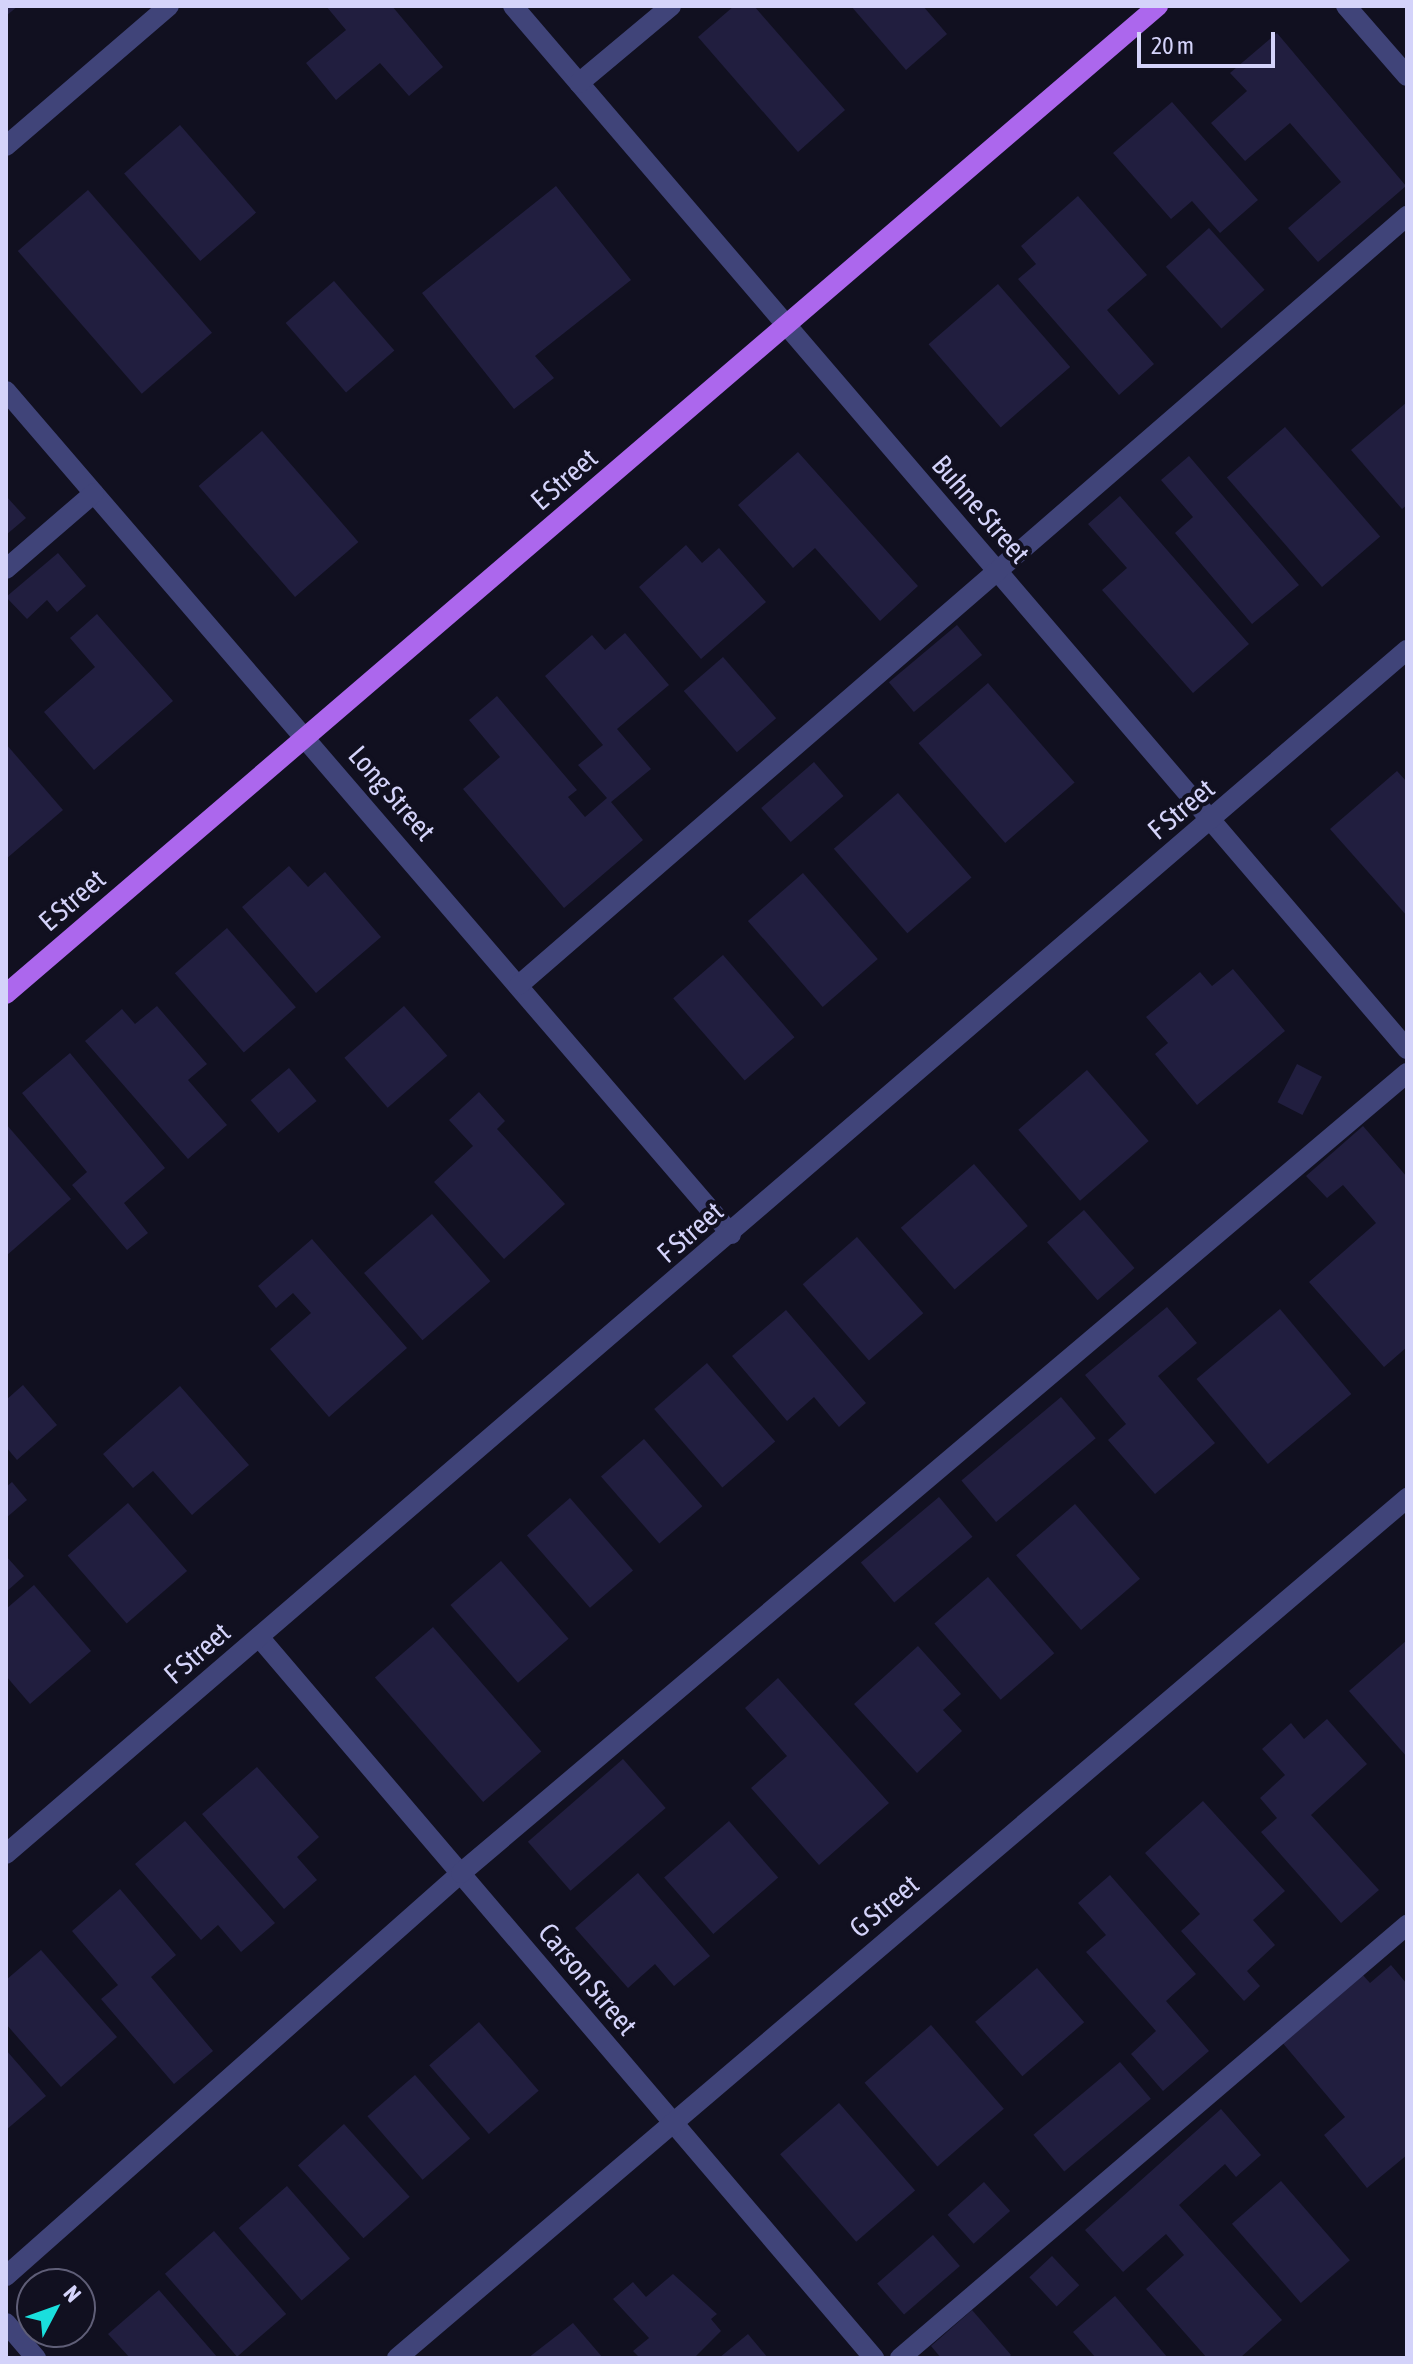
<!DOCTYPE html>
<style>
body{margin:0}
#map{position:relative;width:1413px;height:2364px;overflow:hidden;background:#111020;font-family:"Asap Condensed",sans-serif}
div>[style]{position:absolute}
.building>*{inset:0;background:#211e3f;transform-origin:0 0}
.minor>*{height:20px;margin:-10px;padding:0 10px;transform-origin:10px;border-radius:10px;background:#404479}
.major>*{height:20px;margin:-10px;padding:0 10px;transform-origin:10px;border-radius:10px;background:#ac67ed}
span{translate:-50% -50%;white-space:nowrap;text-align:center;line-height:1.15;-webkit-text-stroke:8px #111020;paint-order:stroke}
.street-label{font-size:28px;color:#d4d3fa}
.frame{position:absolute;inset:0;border:8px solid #d4d3fa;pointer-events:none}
.north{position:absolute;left:16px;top:2268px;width:80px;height:80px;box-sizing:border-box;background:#111020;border:2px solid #5f5e77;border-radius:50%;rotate:49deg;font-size:22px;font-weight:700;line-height:32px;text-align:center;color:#d4d3fa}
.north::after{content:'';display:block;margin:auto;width:28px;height:36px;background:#1adfdd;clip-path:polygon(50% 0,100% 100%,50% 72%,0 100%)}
.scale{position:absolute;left:1137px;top:32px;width:138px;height:36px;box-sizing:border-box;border:4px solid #d4d3fa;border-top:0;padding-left:10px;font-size:24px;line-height:28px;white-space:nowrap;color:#d4d3fa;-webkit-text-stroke:6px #111020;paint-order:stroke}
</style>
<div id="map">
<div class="building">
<i style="clip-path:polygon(6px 6px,18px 6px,6px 16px)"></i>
<i style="clip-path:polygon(326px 6px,392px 6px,443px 67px,409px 96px,380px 63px,336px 100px,306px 63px,346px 30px)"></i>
<i style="clip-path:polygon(734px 6px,754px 6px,845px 110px,798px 152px,698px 37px)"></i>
<i style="clip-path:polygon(851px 6px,923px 6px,947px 34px,906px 70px)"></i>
<i style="clip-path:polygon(1277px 33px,1406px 186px,1318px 262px,1288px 228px,1341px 182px,1290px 123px,1245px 161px,1211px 123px,1247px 91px,1230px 73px)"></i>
<i style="clip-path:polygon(1172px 102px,1258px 200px,1220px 233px,1192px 201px,1171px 219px,1113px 153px)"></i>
<i style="left:180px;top:125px;width:116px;height:74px;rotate:49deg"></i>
<i style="clip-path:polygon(556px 186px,631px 280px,535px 356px,554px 378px,514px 409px,422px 293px)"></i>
<i style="left:88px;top:190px;width:189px;height:93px;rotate:49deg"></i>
<i style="clip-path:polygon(1078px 196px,1147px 275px,1107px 310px,1154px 364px,1119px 395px,1018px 279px,1036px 264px,1021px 246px)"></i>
<i style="left:1209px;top:228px;width:83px;height:58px;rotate:48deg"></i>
<i style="left:334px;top:281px;width:92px;height:64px;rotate:49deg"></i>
<i style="left:998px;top:284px;width:110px;height:92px;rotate:49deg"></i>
<i style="clip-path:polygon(1407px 402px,1407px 505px,1402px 509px,1351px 450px)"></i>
<i style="left:1285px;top:427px;width:145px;height:77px;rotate:49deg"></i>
<i style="left:262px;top:431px;width:147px;height:84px;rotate:49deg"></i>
<i style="clip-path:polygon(798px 452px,918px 586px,880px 621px,815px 548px,793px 568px,738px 505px)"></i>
<i style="clip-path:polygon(1189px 456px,1299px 585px,1252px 624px,1175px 533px,1193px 517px,1161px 480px)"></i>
<i style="clip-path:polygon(6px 496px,26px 518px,6px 535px)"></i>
<i style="clip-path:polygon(1120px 496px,1249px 644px,1193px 693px,1102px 590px,1127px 568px,1088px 524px)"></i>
<i style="clip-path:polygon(686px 545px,702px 563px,719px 548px,766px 602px,701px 659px,639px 587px)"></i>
<i style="clip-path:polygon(58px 553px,86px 586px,57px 612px,47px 600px,27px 619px,6px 597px)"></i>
<i style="clip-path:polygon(97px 614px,173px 701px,94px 770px,44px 712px,95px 667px,70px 638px)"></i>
<i style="left:957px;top:625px;width:39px;height:89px;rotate:50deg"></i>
<i style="clip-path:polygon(625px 633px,669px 685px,617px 729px,651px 769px,611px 802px,643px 840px,564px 908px,463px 789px,500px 757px,469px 720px,497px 696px,577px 790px,568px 797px,585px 817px,607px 798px,578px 765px,603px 745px,545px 676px,592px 635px,605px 650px)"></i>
<i style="left:723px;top:657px;width:81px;height:52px;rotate:49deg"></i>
<i style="left:988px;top:683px;width:132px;height:92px;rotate:49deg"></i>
<i style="clip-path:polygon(6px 744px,63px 810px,6px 859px)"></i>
<i style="left:814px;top:762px;width:45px;height:70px;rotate:49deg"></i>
<i style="clip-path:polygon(1397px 771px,1407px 782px,1407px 916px,1330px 829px)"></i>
<i style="left:898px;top:793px;width:112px;height:85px;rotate:49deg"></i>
<i style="clip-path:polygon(289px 866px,308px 887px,325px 872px,381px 937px,316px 993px,242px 907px)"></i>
<i style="left:803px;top:873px;width:114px;height:73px;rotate:49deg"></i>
<i style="left:227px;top:928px;width:105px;height:69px;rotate:49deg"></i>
<i style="left:723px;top:955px;width:109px;height:66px;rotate:49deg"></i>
<i style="clip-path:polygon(1233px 969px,1285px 1031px,1197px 1105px,1155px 1054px,1168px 1043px,1146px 1017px,1200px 972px,1212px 986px)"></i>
<i style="clip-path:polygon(157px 1006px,207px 1064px,188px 1080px,227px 1125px,188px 1159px,85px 1041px,122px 1009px,135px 1024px)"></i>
<i style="left:404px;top:1006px;width:66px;height:79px;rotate:49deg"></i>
<i style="clip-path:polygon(70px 1053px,165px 1168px,124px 1203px,148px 1233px,127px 1250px,72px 1185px,87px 1172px,22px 1093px)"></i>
<i style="left:1297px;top:1064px;width:28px;height:43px;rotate:27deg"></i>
<i style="left:289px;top:1068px;width:43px;height:50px;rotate:50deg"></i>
<i style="left:1087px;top:1070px;width:94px;height:91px;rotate:49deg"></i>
<i style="clip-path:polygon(479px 1092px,505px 1121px,497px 1129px,565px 1204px,504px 1259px,434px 1182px,473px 1146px,449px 1120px)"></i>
<i style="clip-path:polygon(6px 1124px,71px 1199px,6px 1256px)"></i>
<i style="clip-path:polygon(1363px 1126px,1407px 1177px,1407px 1347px,1384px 1367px,1309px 1282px,1376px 1223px,1343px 1185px,1327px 1198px,1306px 1176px)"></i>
<i style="left:974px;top:1164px;width:82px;height:97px;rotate:49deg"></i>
<i style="left:1084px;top:1210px;width:77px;height:49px;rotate:49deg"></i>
<i style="left:432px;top:1214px;width:89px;height:90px;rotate:49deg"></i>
<i style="left:857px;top:1237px;width:101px;height:72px;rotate:49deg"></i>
<i style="clip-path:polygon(312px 1239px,407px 1348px,329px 1417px,270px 1349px,311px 1313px,293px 1293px,276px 1308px,258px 1286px)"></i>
<i style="clip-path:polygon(1167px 1307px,1197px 1343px,1158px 1376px,1215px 1443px,1155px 1494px,1108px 1440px,1126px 1424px,1085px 1375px)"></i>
<i style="left:1280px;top:1309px;width:111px;height:109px;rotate:50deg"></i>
<i style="clip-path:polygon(786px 1310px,866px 1403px,839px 1427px,814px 1397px,787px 1421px,732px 1356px)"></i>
<i style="left:707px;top:1363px;width:104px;height:70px;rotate:49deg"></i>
<i style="clip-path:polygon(23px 1385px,57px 1425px,17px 1460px,6px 1447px,6px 1400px)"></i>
<i style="clip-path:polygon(180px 1386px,249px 1465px,192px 1515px,153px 1471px,133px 1488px,103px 1454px)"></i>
<i style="left:1061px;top:1397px;width:54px;height:130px;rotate:50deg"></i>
<i style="left:644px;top:1439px;width:89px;height:57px;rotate:49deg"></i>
<i style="clip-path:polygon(12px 1482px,27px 1500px,6px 1518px,6px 1487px)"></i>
<i style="left:939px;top:1497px;width:52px;height:102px;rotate:50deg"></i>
<i style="left:570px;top:1498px;width:96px;height:57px;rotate:49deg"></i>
<i style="left:128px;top:1503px;width:90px;height:80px;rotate:49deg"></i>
<i style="left:1075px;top:1504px;width:99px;height:78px;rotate:49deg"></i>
<i style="clip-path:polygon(6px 1556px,24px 1576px,6px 1592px)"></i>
<i style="left:501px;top:1561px;width:103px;height:67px;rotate:49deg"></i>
<i style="left:988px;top:1577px;width:101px;height:71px;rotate:49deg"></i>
<i style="clip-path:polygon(34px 1585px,91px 1651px,30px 1704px,6px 1676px,6px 1609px)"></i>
<i style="left:433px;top:1627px;width:165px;height:77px;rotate:49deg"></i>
<i style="clip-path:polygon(1407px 1640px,1407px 1757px,1349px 1691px)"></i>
<i style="clip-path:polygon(918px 1646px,961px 1694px,943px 1710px,962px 1731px,917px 1773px,854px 1704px)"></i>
<i style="clip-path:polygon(778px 1678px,889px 1803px,819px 1865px,751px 1788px,787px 1756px,745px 1708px)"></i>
<i style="clip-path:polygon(1327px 1719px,1367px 1764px,1311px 1815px,1379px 1890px,1341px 1923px,1261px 1832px,1277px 1818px,1260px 1798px,1285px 1775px,1262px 1749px,1291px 1723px,1304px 1739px)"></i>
<i style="left:623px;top:1759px;width:65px;height:126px;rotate:49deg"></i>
<i style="clip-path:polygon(257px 1767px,319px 1837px,297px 1857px,317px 1880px,284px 1909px,202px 1814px)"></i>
<i style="clip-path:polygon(1203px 1801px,1285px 1891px,1253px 1920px,1275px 1945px,1247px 1971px,1260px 1986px,1244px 2001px,1181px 1931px,1200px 1914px,1145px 1853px)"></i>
<i style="clip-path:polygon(185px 1821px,275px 1923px,241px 1952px,218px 1925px,201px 1940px,135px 1864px)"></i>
<i style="left:729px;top:1821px;width:75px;height:86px;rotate:49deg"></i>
<i style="clip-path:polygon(638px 1873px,710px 1956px,674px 1986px,655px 1964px,628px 1988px,575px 1928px)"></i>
<i style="clip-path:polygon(1110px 1875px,1196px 1974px,1166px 2001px,1209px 2051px,1163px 2091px,1131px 2054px,1156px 2031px,1086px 1952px,1106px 1935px,1078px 1903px)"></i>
<i style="clip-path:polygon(120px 1889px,176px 1955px,151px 1977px,213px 2051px,174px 2084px,101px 1999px,118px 1985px,72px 1931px)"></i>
<i style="clip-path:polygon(41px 1950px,117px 2037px,61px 2087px,6px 2024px,6px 1980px)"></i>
<i style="clip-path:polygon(1391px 1965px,1407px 1984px,1407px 2155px,1367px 2188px,1324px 2135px,1345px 2117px,1281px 2041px,1362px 1974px,1370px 1983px)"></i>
<i style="left:1037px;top:1968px;width:72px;height:82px;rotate:49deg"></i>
<i style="left:479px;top:2022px;width:91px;height:66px;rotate:49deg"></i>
<i style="left:931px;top:2025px;width:111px;height:88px;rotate:49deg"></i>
<i style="clip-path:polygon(6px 2050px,46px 2096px,6px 2130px)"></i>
<i style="left:1120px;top:2062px;width:48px;height:113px;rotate:50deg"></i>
<i style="left:415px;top:2075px;width:84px;height:63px;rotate:49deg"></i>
<i style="left:839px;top:2103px;width:116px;height:78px;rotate:49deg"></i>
<i style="clip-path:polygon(1221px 2109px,1261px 2155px,1236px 2177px,1225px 2164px,1179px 2205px,1282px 2320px,1240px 2358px,1207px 2358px,1146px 2289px,1184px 2255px,1166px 2234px,1123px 2272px,1085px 2230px)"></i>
<i style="left:344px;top:2124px;width:98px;height:62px;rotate:48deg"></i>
<i style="left:1281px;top:2181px;width:105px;height:65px;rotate:49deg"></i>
<i style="left:984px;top:2182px;width:39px;height:49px;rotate:48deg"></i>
<i style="left:287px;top:2186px;width:96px;height:64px;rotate:49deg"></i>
<i style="left:214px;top:2231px;width:110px;height:65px;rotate:49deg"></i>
<i style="left:933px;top:2235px;width:41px;height:74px;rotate:49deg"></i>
<i style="left:1052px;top:2256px;width:40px;height:31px;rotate:47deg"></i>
<i style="clip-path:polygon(673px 2274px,717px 2314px,711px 2319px,721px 2331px,694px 2358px,640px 2358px,633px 2351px,649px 2338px,613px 2299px,633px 2282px,646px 2297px)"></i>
<i style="clip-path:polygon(159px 2290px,218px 2358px,130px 2358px,108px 2334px)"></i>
<i style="clip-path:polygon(1115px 2296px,1168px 2358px,1096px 2358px,1073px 2332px)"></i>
<i style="clip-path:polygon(972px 2310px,1011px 2355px,1008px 2358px,941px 2358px,931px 2346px)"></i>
<i style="clip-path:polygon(573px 2323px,603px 2358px,528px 2358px)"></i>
<i style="clip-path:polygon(748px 2334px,768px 2358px,719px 2358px)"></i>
</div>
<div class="minor">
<i style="left:513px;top:6px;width:1374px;rotate:49.4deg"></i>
<i style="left:1346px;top:6px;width:93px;rotate:48.9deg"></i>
<i style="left:579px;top:83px;width:120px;rotate:-39.9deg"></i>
<i style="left:6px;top:146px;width:215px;rotate:-40.7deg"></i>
<i style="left:6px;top:391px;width:1112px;rotate:49.3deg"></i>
<i style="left:6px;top:569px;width:116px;rotate:-40.8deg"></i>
<i style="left:519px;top:985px;width:1175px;rotate:-40.89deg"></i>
<i style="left:259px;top:1637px;width:948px;rotate:49.54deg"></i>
<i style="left:6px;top:1854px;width:1847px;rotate:-40.68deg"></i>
<i style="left:6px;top:2276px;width:608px;rotate:-41.53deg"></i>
<i style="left:461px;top:1873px;width:1239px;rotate:-40.22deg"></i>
<i style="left:6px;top:2323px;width:46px;rotate:49.4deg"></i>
<i style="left:397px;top:2358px;width:1327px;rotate:-40.41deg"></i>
<i style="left:900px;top:2358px;width:667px;rotate:-40.5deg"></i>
</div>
<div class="major">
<i style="left:6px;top:994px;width:1518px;rotate:-40.62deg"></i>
</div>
<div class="street-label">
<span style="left:564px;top:479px;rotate:-41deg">E Street</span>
<span style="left:981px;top:509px;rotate:49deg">Buhne Street</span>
<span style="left:392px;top:793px;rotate:49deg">Long Street</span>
<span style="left:1181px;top:809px;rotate:-40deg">F Street</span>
<span style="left:72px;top:900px;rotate:-41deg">E Street</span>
<span style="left:690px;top:1232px;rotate:-41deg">F Street</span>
<span style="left:197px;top:1653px;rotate:-41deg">F Street</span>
<span style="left:884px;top:1906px;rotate:-40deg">G Street</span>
<span style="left:588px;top:1979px;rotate:50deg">Carson Street</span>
</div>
<div class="frame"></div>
<div class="north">N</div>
<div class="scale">20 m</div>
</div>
